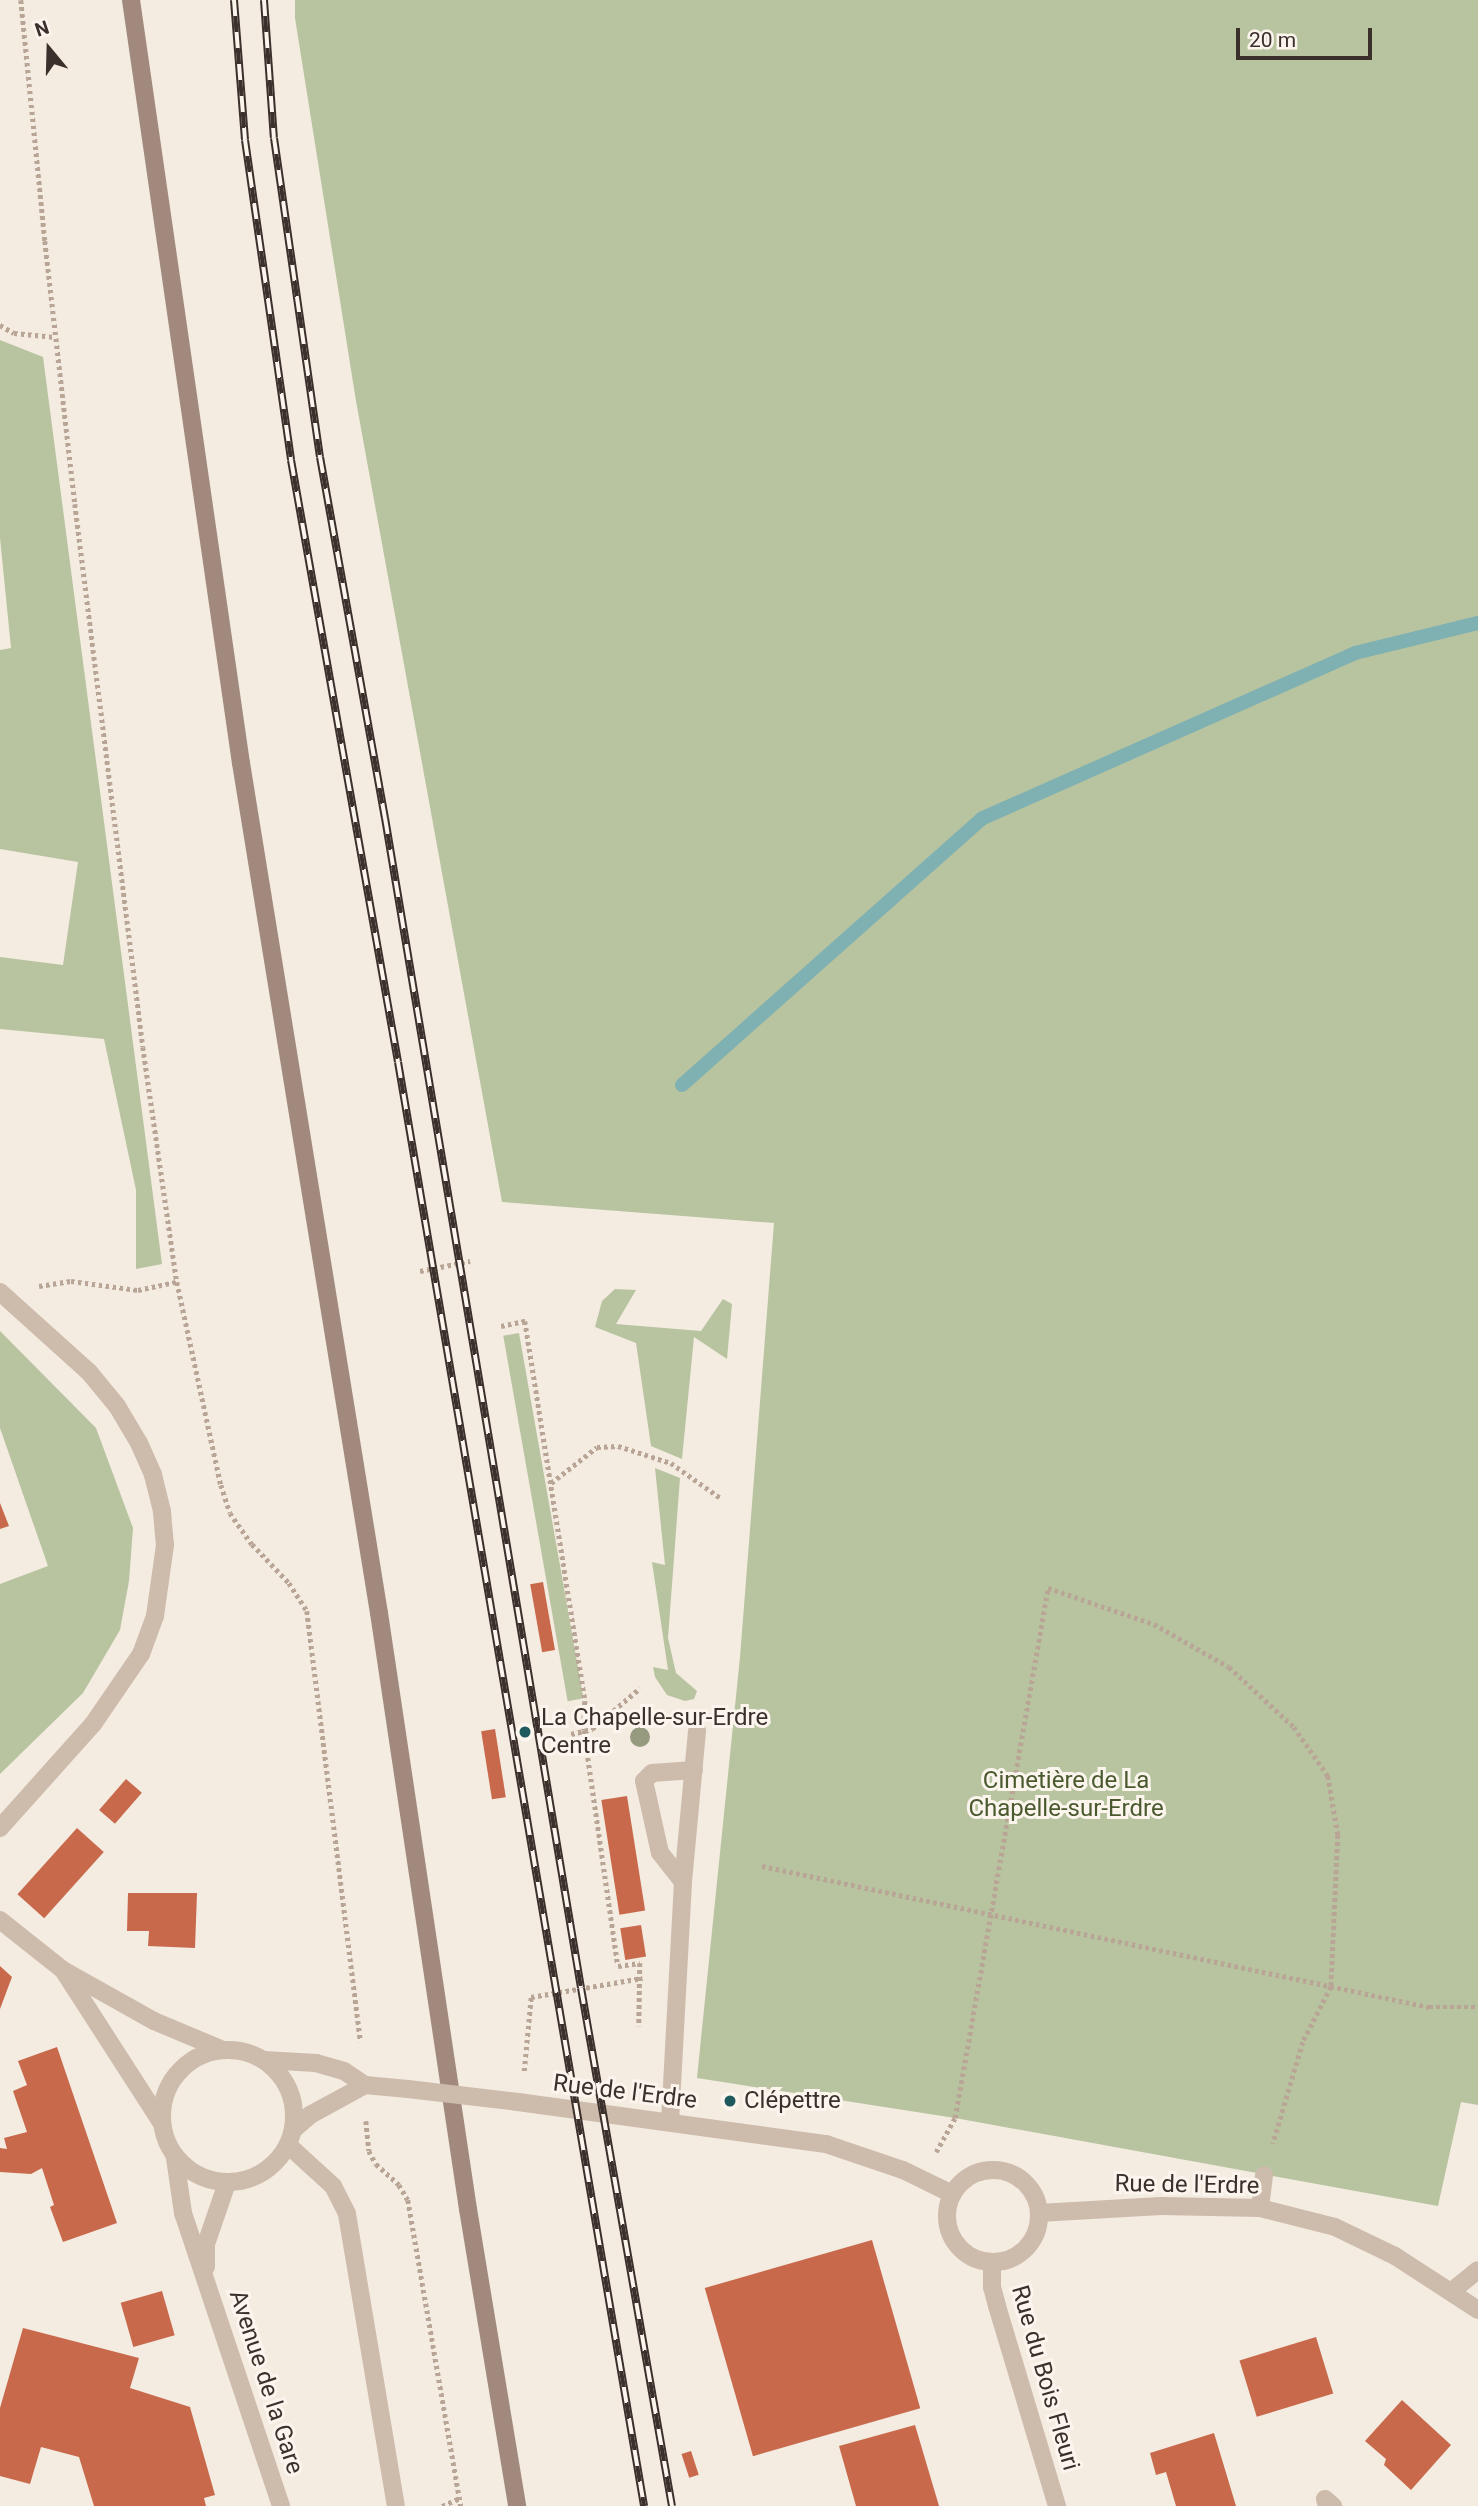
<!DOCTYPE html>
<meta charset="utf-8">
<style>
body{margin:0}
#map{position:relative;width:1478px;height:2506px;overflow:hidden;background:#f4ebe1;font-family:Roboto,sans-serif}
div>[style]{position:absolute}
.green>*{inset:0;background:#b8c4a0;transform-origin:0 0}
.stream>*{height:14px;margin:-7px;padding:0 7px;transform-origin:7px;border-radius:7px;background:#7fb0b2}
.building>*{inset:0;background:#c8694b;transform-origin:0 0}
.path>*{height:4.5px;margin-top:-2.25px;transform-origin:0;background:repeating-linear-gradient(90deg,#b9a596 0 3.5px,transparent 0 7px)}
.service>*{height:18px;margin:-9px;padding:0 9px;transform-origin:9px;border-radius:9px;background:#cdbbac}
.minor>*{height:18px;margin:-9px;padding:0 9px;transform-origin:9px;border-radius:9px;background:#cdbbac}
.tertiary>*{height:18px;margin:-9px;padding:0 9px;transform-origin:9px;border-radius:9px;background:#cdbbac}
.tertiary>.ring{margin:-9px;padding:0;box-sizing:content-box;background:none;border:18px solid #cdbbac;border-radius:50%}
.secondary>*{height:18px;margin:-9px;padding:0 9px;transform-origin:9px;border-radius:9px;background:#a18a7d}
.rail>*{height:8px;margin-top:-4px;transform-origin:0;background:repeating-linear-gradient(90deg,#fbf5ee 0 16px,#3b302b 0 32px);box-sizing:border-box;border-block:2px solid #3b302b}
.tertiary-bridge>*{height:18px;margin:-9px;padding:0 9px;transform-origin:9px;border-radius:9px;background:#cdbbac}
.trees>*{width:20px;height:20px;margin:-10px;border-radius:50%;background:#969b7f}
.dots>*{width:19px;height:19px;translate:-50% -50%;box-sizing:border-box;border:4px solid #fbf5ee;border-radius:50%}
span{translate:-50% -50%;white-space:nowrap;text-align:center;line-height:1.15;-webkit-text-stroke:6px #fbf5ee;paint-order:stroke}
.poi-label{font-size:24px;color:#3b302b}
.left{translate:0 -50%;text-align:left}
.park-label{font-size:24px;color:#4a5a2e}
.street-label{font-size:24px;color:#3b302b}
.north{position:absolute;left:14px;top:14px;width:70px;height:70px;-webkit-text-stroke:5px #fbf5ee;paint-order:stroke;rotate:341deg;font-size:19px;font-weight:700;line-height:28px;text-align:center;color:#3b302b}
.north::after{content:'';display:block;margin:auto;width:24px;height:32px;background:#3b302b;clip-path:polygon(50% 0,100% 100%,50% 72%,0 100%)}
.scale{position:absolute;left:1236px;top:28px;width:136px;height:32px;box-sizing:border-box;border:4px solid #3b302b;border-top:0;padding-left:9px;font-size:21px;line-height:24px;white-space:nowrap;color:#3b302b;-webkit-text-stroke:5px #fbf5ee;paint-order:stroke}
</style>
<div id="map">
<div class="green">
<i style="clip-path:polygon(295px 0,1478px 0,1478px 2105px,1461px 2102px,1438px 2206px,955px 2118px,697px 2078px,740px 1657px,774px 1223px,502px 1202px,356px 401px,295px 18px)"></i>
<i style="clip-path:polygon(0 340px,43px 357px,162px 1264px,136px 1269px,136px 1190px,104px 1039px,0 1029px,0 957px,63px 965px,78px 862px,0 849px,0 650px,11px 648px,0 538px)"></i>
<i style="clip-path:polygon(615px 1289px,636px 1290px,616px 1324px,701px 1331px,723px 1299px,732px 1304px,727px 1359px,694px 1337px,682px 1459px,651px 1446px,636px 1343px,595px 1327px,602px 1301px)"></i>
<i style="clip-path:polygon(0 1331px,96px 1428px,133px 1528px,129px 1581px,120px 1630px,83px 1693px,0 1774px,0 1584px,48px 1566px,0 1428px)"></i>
<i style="left:519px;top:1333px;width:371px;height:16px;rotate:80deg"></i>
<i style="clip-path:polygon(655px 1468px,680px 1478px,668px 1638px,676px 1673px,697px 1691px,694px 1699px,685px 1701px,667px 1695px,655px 1677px,653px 1667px,668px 1670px,652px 1562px,665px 1565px)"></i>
</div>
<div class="stream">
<i style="left:682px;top:1085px;width:402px;rotate:-41.6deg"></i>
<i style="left:983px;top:818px;width:407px;rotate:-23.9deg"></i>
<i style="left:1355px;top:653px;width:127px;rotate:-13.7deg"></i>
</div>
<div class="building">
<i style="clip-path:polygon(0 1503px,9px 1526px,0 1529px)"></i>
<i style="left:543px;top:1582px;width:69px;height:13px;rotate:80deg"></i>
<i style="left:495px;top:1729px;width:69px;height:14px;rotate:81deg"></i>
<i style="left:126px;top:1779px;width:21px;height:41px;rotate:41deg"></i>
<i style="left:627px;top:1796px;width:116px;height:26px;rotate:81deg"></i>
<i style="left:77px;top:1828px;width:36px;height:89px;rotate:42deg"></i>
<i style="clip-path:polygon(128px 1893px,197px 1893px,195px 1948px,148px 1946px,149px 1931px,127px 1931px)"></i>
<i style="left:641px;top:1925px;width:32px;height:21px;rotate:81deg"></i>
<i style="clip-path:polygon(0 1966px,12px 1977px,0 2009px)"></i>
<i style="clip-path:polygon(57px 2047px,117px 2223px,63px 2242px,50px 2207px,54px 2205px,42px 2168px,31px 2174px,0 2172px,0 2148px,7px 2149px,4px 2138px,27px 2132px,13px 2091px,27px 2085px,18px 2061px)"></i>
<i style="left:872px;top:2240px;width:175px;height:174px;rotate:74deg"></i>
<i style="left:162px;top:2291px;width:46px;height:43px;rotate:74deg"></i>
<i style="clip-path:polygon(23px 2328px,139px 2358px,130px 2388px,190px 2407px,215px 2495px,204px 2498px,206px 2506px,94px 2506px,79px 2457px,41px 2447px,30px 2484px,0 2476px,0 2408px)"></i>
<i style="left:1316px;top:2337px;width:59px;height:80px;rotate:73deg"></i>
<i style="clip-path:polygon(1402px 2400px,1451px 2445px,1411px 2490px,1384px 2465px,1386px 2459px,1365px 2441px)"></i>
<i style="clip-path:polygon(915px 2425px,939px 2506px,856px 2506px,839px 2446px)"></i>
<i style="clip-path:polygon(1214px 2433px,1236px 2506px,1176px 2506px,1166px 2472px,1156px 2475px,1150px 2453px)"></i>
<i style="left:691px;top:2451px;width:25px;height:10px;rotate:72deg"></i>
</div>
<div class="path">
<i style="left:21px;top:0;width:242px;rotate:84.3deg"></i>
<i style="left:45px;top:241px;width:265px;rotate:83.5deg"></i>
<i style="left:75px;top:504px;width:547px;rotate:82.86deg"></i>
<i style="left:143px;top:1047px;width:237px;rotate:81.8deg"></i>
<i style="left:177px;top:1282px;width:208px;rotate:77.8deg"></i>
<i style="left:221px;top:1485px;width:29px;rotate:72deg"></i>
<i style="left:230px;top:1513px;width:38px;rotate:55deg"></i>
<i style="left:252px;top:1544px;width:54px;rotate:46.5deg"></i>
<i style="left:289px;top:1583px;width:33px;rotate:57deg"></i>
<i style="left:307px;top:1611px;width:434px;rotate:82.9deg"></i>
<i style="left:0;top:325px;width:16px;rotate:30deg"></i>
<i style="left:14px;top:333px;width:41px;rotate:5.6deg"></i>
<i style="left:420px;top:1271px;width:51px;rotate:-11.3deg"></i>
<i style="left:39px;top:1286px;width:32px;rotate:-9deg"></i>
<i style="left:71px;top:1281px;width:68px;rotate:7.7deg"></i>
<i style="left:138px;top:1290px;width:40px;rotate:-12deg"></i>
<i style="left:501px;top:1326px;width:25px;rotate:-12deg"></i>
<i style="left:525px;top:1321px;width:385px;rotate:81deg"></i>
<i style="left:585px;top:1701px;width:29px;rotate:92deg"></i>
<i style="left:584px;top:1730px;width:238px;rotate:81.8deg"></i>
<i style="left:618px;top:1966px;width:22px;rotate:-8deg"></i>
<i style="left:640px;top:1963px;width:63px;rotate:90.9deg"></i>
<i style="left:551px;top:1483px;width:58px;rotate:-38deg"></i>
<i style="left:597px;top:1447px;width:21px;rotate:-3deg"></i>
<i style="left:618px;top:1446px;width:56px;rotate:17.8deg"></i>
<i style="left:671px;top:1463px;width:62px;rotate:35.2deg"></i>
<i style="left:571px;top:1734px;width:22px;rotate:-13deg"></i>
<i style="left:592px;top:1729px;width:63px;rotate:-40.5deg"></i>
<i style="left:762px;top:1866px;width:682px;rotate:11.94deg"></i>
<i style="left:1429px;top:2007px;width:49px"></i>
<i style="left:524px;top:2071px;width:74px;rotate:-84.6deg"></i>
<i style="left:531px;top:1997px;width:113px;rotate:-9.7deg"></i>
<i style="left:366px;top:2121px;width:30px;rotate:84deg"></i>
<i style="left:369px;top:2151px;width:15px;rotate:62deg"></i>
<i style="left:376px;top:2164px;width:31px;rotate:42deg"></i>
<i style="left:399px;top:2185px;width:17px;rotate:59deg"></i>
<i style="left:408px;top:2200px;width:311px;rotate:80.2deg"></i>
<i style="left:936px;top:2152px;width:39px;rotate:-61deg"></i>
<i style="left:955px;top:2118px;width:538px;rotate:-80.05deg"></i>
<i style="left:1048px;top:1588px;width:112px;rotate:18.8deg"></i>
<i style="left:1154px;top:1624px;width:86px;rotate:29.8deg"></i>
<i style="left:1229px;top:1667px;width:88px;rotate:42.7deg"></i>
<i style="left:1294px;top:1727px;width:60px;rotate:55.2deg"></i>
<i style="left:1328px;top:1776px;width:60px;rotate:80.4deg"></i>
<i style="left:1338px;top:1835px;width:152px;rotate:92.6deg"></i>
<i style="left:1331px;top:1987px;width:62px;rotate:117deg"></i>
<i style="left:1303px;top:2042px;width:106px;rotate:106.4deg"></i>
<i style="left:442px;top:2506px;width:20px;rotate:-24deg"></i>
</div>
<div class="service">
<i style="left:683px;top:1882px;width:37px;rotate:-128deg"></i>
<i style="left:660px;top:1853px;width:74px;rotate:-102.5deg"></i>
<i style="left:644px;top:1781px;width:11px;rotate:-45deg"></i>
<i style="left:652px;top:1773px;width:42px;rotate:-4.1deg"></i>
<i style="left:670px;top:2122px;width:240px;rotate:-86.9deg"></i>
<i style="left:683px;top:1882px;width:152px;rotate:-84.7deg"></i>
<i style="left:288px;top:2145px;width:61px;rotate:42.3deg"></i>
<i style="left:333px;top:2186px;width:31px;rotate:63deg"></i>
<i style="left:347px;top:2214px;width:296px;rotate:80.5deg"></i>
<i style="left:1260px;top:2208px;width:33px;rotate:-83deg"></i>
<i style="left:1327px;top:2506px;width:7px;rotate:-106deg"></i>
<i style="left:1325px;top:2499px;width:11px;rotate:41deg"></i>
</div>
<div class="minor">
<i style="left:992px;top:2262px;width:25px;rotate:90deg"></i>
<i style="left:992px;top:2287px;width:20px;rotate:75deg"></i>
<i style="left:997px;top:2306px;width:209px;rotate:73.3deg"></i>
<i style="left:1452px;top:2291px;width:33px;rotate:-39deg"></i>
</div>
<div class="tertiary">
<i style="left:0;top:1292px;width:120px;rotate:42deg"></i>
<i style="left:89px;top:1372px;width:44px;rotate:50.5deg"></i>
<i style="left:117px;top:1406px;width:43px;rotate:59.3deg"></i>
<i style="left:139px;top:1443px;width:35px;rotate:66deg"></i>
<i style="left:153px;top:1475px;width:38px;rotate:76deg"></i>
<i style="left:162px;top:1512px;width:33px;rotate:85deg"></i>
<i style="left:165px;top:1545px;width:72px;rotate:98deg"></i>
<i style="left:155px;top:1616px;width:40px;rotate:110.2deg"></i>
<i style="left:141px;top:1654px;width:85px;rotate:124.4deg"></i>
<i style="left:93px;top:1724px;width:140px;rotate:131.8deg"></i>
<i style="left:0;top:1920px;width:80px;rotate:38.4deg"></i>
<i style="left:63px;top:1970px;width:104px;rotate:29.3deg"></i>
<i style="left:154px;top:2021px;width:75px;rotate:22.8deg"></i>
<i style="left:65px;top:1973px;width:177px;rotate:57.2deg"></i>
<i class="ring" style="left:162px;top:2050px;width:114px;height:114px"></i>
<i style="left:264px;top:2060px;width:52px;rotate:3.3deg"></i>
<i style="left:316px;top:2063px;width:29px;rotate:16deg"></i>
<i style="left:344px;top:2071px;width:25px;rotate:34deg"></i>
<i style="left:365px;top:2085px;width:43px;rotate:5.3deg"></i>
<i style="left:518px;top:2102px;width:311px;rotate:7.8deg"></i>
<i style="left:826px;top:2144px;width:81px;rotate:18.7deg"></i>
<i style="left:903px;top:2170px;width:55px;rotate:26.1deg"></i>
<i style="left:293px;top:2130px;width:23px;rotate:-41deg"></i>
<i style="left:310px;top:2115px;width:63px;rotate:-28.6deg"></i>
<i style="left:175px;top:2158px;width:56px;rotate:81.7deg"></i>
<i style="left:183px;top:2213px;width:309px;rotate:71.5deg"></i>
<i class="ring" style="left:947px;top:2170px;width:74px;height:74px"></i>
<i style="left:1039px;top:2213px;width:122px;rotate:-3.3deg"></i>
<i style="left:1161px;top:2206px;width:99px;rotate:1.2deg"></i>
<i style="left:1260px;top:2208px;width:77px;rotate:14.2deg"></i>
<i style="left:1335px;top:2227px;width:67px;rotate:25.8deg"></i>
<i style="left:1395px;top:2256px;width:99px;rotate:33deg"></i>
<i style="left:206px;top:2267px;width:23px;rotate:-90deg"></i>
<i style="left:206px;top:2244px;width:65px;rotate:-71deg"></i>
</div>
<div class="secondary">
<i style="left:131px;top:0;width:771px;rotate:81.8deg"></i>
<i style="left:241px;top:763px;width:861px;rotate:80.78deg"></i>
<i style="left:379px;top:1613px;width:603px;rotate:81.51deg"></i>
<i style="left:468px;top:2209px;width:301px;rotate:80.6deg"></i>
</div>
<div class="rail">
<i style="left:234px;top:0;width:140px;rotate:85.5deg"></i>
<i style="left:245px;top:140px;width:323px;rotate:81.8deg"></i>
<i style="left:291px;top:460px;width:611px;rotate:79.92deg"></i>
<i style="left:398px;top:1062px;width:1465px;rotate:80.33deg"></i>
<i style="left:264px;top:0;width:138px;rotate:85.9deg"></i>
<i style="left:274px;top:138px;width:322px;rotate:81.8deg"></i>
<i style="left:320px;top:457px;width:367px;rotate:79.8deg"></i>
<i style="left:385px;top:818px;width:1186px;rotate:80.49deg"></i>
<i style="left:581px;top:1988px;width:526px;rotate:80.04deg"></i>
</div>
<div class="tertiary-bridge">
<i style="left:408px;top:2089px;width:111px;rotate:6.7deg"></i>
</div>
<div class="trees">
<i style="left:640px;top:1737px"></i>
</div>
<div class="dots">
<i style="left:525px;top:1732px;background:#1f5a5e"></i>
<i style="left:730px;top:2101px;background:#1f5a5e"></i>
</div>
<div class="poi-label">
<span class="left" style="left:541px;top:1732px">La Chapelle-sur-Erdre<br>Centre</span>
<span class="left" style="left:744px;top:2101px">Clépettre</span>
</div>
<div class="park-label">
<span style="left:1066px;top:1795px">Cimetière de La<br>Chapelle-sur-Erdre</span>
</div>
<div class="street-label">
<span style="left:625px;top:2092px;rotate:7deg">Rue de l'Erdre</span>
<span style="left:1187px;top:2185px;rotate:1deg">Rue de l'Erdre</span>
<span style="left:1045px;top:2378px;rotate:74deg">Rue du Bois Fleuri</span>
<span style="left:266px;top:2382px;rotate:72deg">Avenue de la Gare</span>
</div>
<div class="north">N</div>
<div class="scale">20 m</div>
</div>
